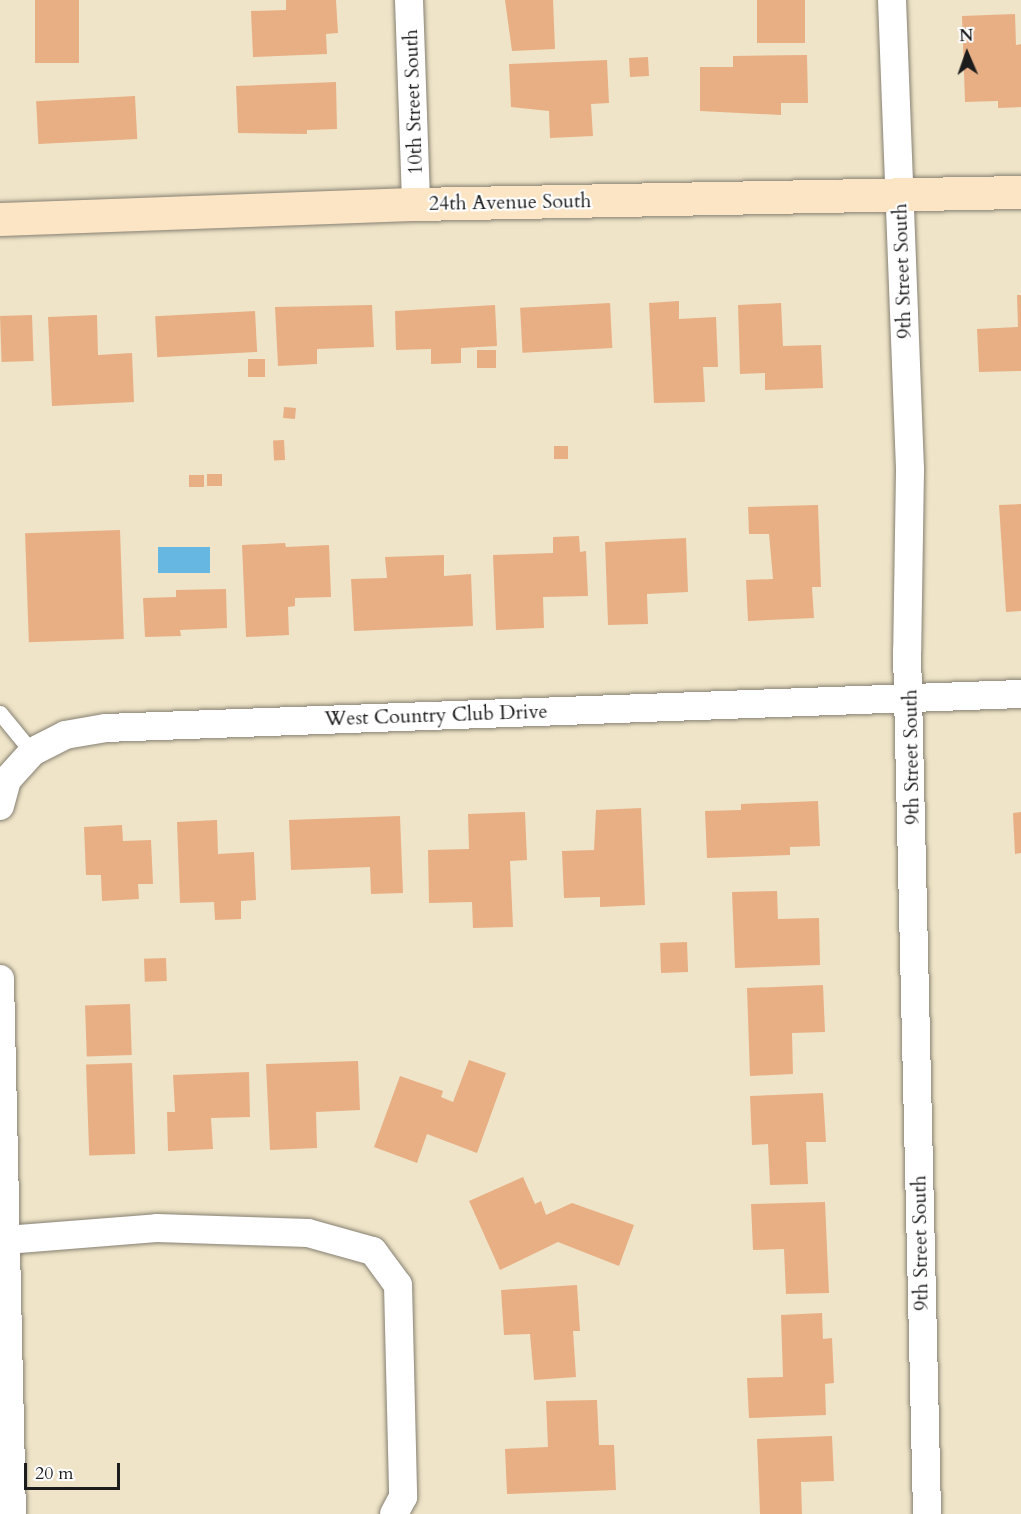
<!DOCTYPE html>
<style>
body{margin:0}
#map{position:relative;width:1021px;height:1514px;overflow:hidden;background:#efe4c8;font-family:Cardo,serif}
div>[style]{position:absolute}
.water>*{inset:0;background:#66b7e1;transform-origin:0 0}
.building>*{inset:0;background:#e8af84;transform-origin:0 0}
.roads{filter:drop-shadow(0 0 2px #868072) drop-shadow(0 0 2px #868072)}
.lane>*{height:15px;margin:-7.5px;padding:0 7.5px;transform-origin:7.5px;border-radius:7.5px;background:#fff}
.street>*{height:28px;margin:-14px;padding:0 14px;transform-origin:14px;border-radius:14px;background:#fff}
.secondary>*{height:33px;margin:-16.5px;padding:0 16.5px;transform-origin:16.5px;border-radius:16.5px;background:#fce5c4}
span{translate:-50% -50%;white-space:nowrap;text-align:center;line-height:1.15;-webkit-text-stroke:4.5px #fff;paint-order:stroke}
.street-label{font-size:20px;color:#1c1c1c}
.north{position:absolute;left:937px;top:24px;width:60px;height:60px;-webkit-text-stroke:4px #fff;paint-order:stroke;rotate:358deg;font-size:16px;font-weight:700;line-height:24px;text-align:center;color:#1c1c1c}
.north::after{content:'';display:block;margin:auto;width:21px;height:27px;background:#1c1c1c;clip-path:polygon(50% 0,100% 100%,50% 72%,0 100%)}
.scale{position:absolute;left:24px;top:1463px;width:96px;height:27px;box-sizing:border-box;border:3px solid #1c1c1c;border-top:0;padding-left:8px;font-size:18px;line-height:21px;white-space:nowrap;color:#1c1c1c;-webkit-text-stroke:4px #fff;paint-order:stroke}
</style>
<div id="map">
<div class="water">
<i style="left:158px;top:547px;width:52px;height:26px"></i>
</div>
<div class="building">
<i style="left:35px;top:0;width:44px;height:63px"></i>
<i style="clip-path:polygon(286px 0,336px 0,338px 33px,326px 34px,327px 54px,253px 57px,251px 11px,286px 10px)"></i>
<i style="clip-path:polygon(505px 0,553px 0,555px 49px,512px 51px)"></i>
<i style="left:757px;top:0;width:48px;height:43px"></i>
<i style="clip-path:polygon(1015px 14px,1016px 45px,1021px 44px,1021px 107px,998px 108px,998px 101px,965px 102px,962px 16px)"></i>
<i style="clip-path:polygon(807px 55px,808px 103px,781px 103px,781px 115px,700px 111px,700px 67px,733px 67px,733px 56px)"></i>
<i style="left:648px;top:57px;width:19px;height:19px;rotate:87deg"></i>
<i style="clip-path:polygon(607px 60px,609px 103px,591px 104px,593px 136px,550px 138px,549px 111px,511px 107px,509px 64px)"></i>
<i style="clip-path:polygon(336px 82px,337px 129px,307px 130px,307px 134px,238px 133px,236px 86px)"></i>
<i style="left:135px;top:96px;width:43px;height:99px;rotate:87deg"></i>
<i style="clip-path:polygon(1017px 295px,1021px 295px,1021px 371px,979px 372px,977px 329px,1018px 327px)"></i>
<i style="clip-path:polygon(679px 301px,679px 319px,716px 317px,718px 367px,703px 367px,705px 402px,654px 403px,649px 303px)"></i>
<i style="left:610px;top:303px;width:45px;height:90px;rotate:87deg"></i>
<i style="clip-path:polygon(781px 303px,783px 346px,821px 345px,823px 388px,765px 390px,765px 373px,740px 374px,738px 305px)"></i>
<i style="clip-path:polygon(372px 305px,374px 347px,317px 349px,317px 364px,278px 366px,275px 307px)"></i>
<i style="clip-path:polygon(495px 305px,497px 346px,461px 348px,461px 363px,431px 364px,431px 349px,396px 350px,395px 311px)"></i>
<i style="left:255px;top:311px;width:41px;height:100px;rotate:87deg"></i>
<i style="left:32px;top:315px;width:46px;height:32px;rotate:88deg"></i>
<i style="clip-path:polygon(97px 315px,98px 355px,132px 353px,134px 402px,52px 406px,48px 317px)"></i>
<i style="left:477px;top:350px;width:19px;height:18px"></i>
<i style="left:248px;top:359px;width:17px;height:18px"></i>
<i style="left:284px;top:407px;width:12px;height:11px;rotate:5deg"></i>
<i style="left:284px;top:440px;width:20px;height:11px;rotate:87deg"></i>
<i style="left:554px;top:446px;width:14px;height:13px"></i>
<i style="left:207px;top:474px;width:15px;height:12px"></i>
<i style="left:189px;top:475px;width:15px;height:12px"></i>
<i style="clip-path:polygon(1021px 504px,1021px 611px,1006px 612px,999px 505px)"></i>
<i style="clip-path:polygon(818px 505px,821px 587px,812px 587px,814px 618px,748px 621px,746px 580px,773px 579px,769px 534px,749px 534px,748px 507px)"></i>
<i style="left:120px;top:530px;width:109px;height:95px;rotate:88deg"></i>
<i style="clip-path:polygon(579px 536px,580px 552px,586px 551px,588px 596px,543px 597px,544px 628px,496px 630px,493px 555px,553px 553px,553px 537px)"></i>
<i style="clip-path:polygon(686px 538px,688px 592px,647px 594px,648px 624px,608px 625px,605px 542px)"></i>
<i style="clip-path:polygon(285px 543px,286px 547px,329px 545px,331px 597px,295px 598px,295px 606px,288px 607px,289px 635px,246px 637px,242px 545px)"></i>
<i style="clip-path:polygon(444px 555px,444px 576px,471px 574px,473px 626px,354px 631px,351px 579px,387px 578px,385px 557px)"></i>
<i style="clip-path:polygon(226px 589px,227px 628px,180px 630px,181px 636px,145px 637px,143px 598px,176px 597px,176px 590px)"></i>
<i style="clip-path:polygon(818px 801px,820px 846px,790px 847px,790px 855px,707px 858px,705px 811px,741px 810px,741px 804px)"></i>
<i style="clip-path:polygon(641px 808px,645px 905px,600px 907px,600px 897px,564px 898px,562px 851px,594px 850px,596px 810px)"></i>
<i style="clip-path:polygon(525px 812px,527px 860px,510px 861px,513px 927px,473px 928px,472px 902px,429px 903px,428px 850px,469px 849px,468px 814px)"></i>
<i style="clip-path:polygon(1021px 812px,1021px 853px,1015px 854px,1013px 813px)"></i>
<i style="clip-path:polygon(400px 816px,403px 893px,371px 894px,370px 867px,291px 870px,289px 820px)"></i>
<i style="clip-path:polygon(217px 820px,218px 854px,254px 852px,256px 900px,241px 901px,241px 919px,215px 920px,214px 902px,180px 903px,177px 822px)"></i>
<i style="clip-path:polygon(122px 825px,123px 841px,151px 840px,153px 884px,138px 884px,139px 899px,102px 901px,101px 875px,86px 875px,84px 827px)"></i>
<i style="clip-path:polygon(777px 891px,778px 919px,819px 918px,820px 965px,735px 968px,732px 892px)"></i>
<i style="left:687px;top:942px;width:30px;height:27px;rotate:88deg"></i>
<i style="left:166px;top:958px;width:23px;height:22px;rotate:88deg"></i>
<i style="clip-path:polygon(823px 985px,825px 1032px,792px 1033px,793px 1074px,750px 1076px,747px 988px)"></i>
<i style="left:130px;top:1004px;width:51px;height:45px;rotate:88deg"></i>
<i style="clip-path:polygon(469px 1060px,506px 1073px,477px 1153px,427px 1134px,417px 1163px,374px 1147px,400px 1076px,443px 1091px,441px 1097px,453px 1102px)"></i>
<i style="clip-path:polygon(358px 1061px,360px 1110px,316px 1112px,317px 1148px,270px 1150px,266px 1064px)"></i>
<i style="left:132px;top:1063px;width:91px;height:46px;rotate:88deg"></i>
<i style="clip-path:polygon(249px 1072px,250px 1117px,211px 1118px,213px 1149px,168px 1151px,167px 1112px,175px 1112px,173px 1075px)"></i>
<i style="clip-path:polygon(823px 1093px,826px 1142px,806px 1142px,808px 1184px,770px 1185px,768px 1144px,752px 1145px,750px 1096px)"></i>
<i style="clip-path:polygon(523px 1177px,535px 1204px,541px 1201px,546px 1215px,572px 1203px,634px 1225px,619px 1266px,558px 1242px,500px 1270px,469px 1201px)"></i>
<i style="clip-path:polygon(825px 1202px,829px 1293px,786px 1294px,784px 1249px,753px 1250px,751px 1204px)"></i>
<i style="clip-path:polygon(577px 1285px,580px 1331px,573px 1331px,576px 1377px,534px 1380px,530px 1334px,504px 1335px,501px 1290px)"></i>
<i style="clip-path:polygon(822px 1313px,823px 1339px,832px 1338px,834px 1383px,825px 1384px,826px 1415px,749px 1418px,747px 1378px,783px 1377px,781px 1315px)"></i>
<i style="clip-path:polygon(597px 1400px,599px 1445px,614px 1445px,616px 1490px,507px 1494px,505px 1449px,548px 1447px,546px 1401px)"></i>
<i style="clip-path:polygon(832px 1436px,834px 1481px,801px 1482px,802px 1514px,760px 1514px,757px 1439px)"></i>
</div>
<div class="roads">
<div class="lane">
<i style="left:0;top:713px;width:50px;rotate:50.6deg"></i>
</div>
<div class="street">
<i style="left:409px;top:0;width:204px;rotate:88deg"></i>
<i style="left:892px;top:0;width:470px;rotate:87.8deg"></i>
<i style="left:910px;top:470px;width:181px;rotate:90.9deg"></i>
<i style="left:907px;top:651px;width:863px;rotate:88.67deg"></i>
<i style="left:0;top:806px;width:27px;rotate:-75deg"></i>
<i style="left:7px;top:780px;width:38px;rotate:-48deg"></i>
<i style="left:32px;top:752px;width:37px;rotate:-27deg"></i>
<i style="left:65px;top:735px;width:42px;rotate:-9.7deg"></i>
<i style="left:106px;top:728px;width:916px;rotate:-2.13deg"></i>
<i style="left:0;top:979px;width:535px;rotate:88.72deg"></i>
<i style="left:6px;top:1240px;width:151px;rotate:-4.5deg"></i>
<i style="left:157px;top:1228px;width:151px;rotate:1.9deg"></i>
<i style="left:308px;top:1233px;width:67px;rotate:15.5deg"></i>
<i style="left:373px;top:1251px;width:42px;rotate:53.7deg"></i>
<i style="left:398px;top:1285px;width:212px;rotate:88.6deg"></i>
<i style="left:403px;top:1497px;width:19px;rotate:118deg"></i>
</div>
<div class="secondary">
<i style="left:0;top:219px;width:416px;rotate:-2.1deg"></i>
<i style="left:416px;top:204px;width:605px;rotate:-1.14deg"></i>
</div>
</div>
<div class="street-label">
<span style="left:413px;top:102px;rotate:-92deg">10th Street South</span>
<span style="left:510px;top:202px;rotate:-1deg">24th Avenue South</span>
<span style="left:902px;top:271px;rotate:-92deg">9th Street South</span>
<span style="left:436px;top:715px;rotate:-2deg">West Country Club Drive</span>
<span style="left:911px;top:757px;rotate:-91deg">9th Street South</span>
<span style="left:920px;top:1243px;rotate:-91deg">9th Street South</span>
</div>
<div class="north">N</div>
<div class="scale">20 m</div>
</div>
